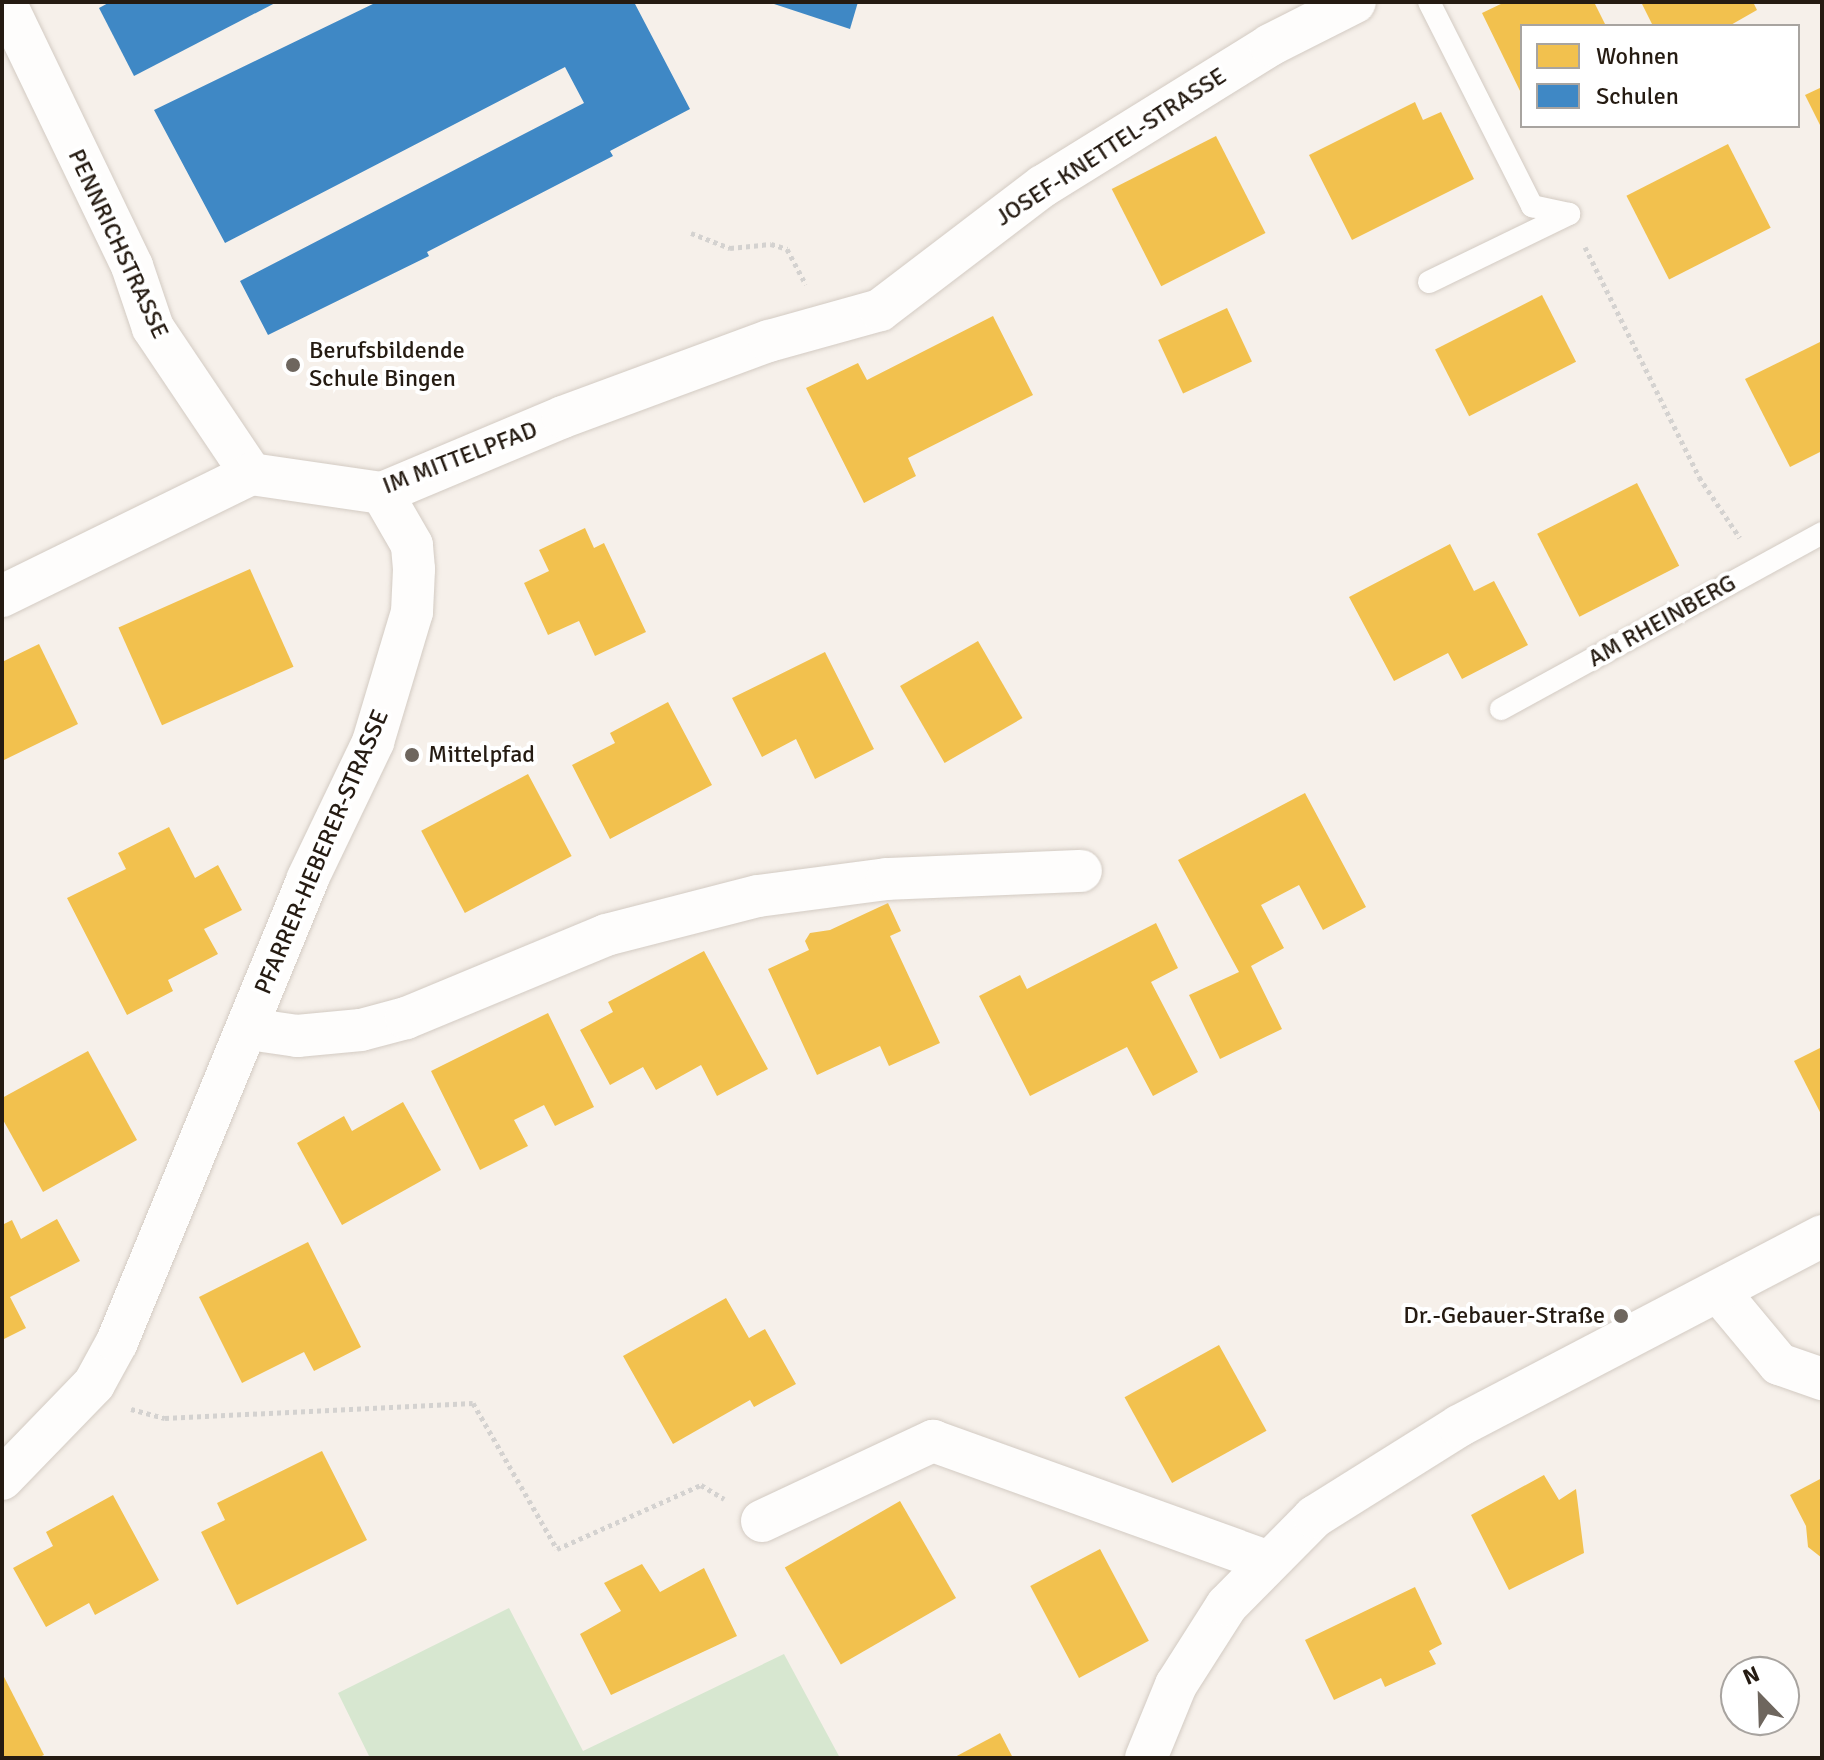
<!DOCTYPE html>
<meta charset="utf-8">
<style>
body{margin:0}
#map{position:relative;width:1824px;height:1760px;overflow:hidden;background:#f6f0ea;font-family:Signika,sans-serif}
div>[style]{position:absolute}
.green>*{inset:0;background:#d7e7d0}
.homes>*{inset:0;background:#f2c14e;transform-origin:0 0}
.schools>*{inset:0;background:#3f88c5}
.path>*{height:5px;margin-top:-2.5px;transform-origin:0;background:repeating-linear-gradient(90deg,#d4d2d0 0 4px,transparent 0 8px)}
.roads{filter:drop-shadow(0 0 2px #d3cbc3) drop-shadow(0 0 2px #d3cbc3)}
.lane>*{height:22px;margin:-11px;padding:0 11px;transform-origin:11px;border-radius:11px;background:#fefdfc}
.street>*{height:42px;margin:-21px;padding:0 21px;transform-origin:21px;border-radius:21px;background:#fefdfc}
.dots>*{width:22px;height:22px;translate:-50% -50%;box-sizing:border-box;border:4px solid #fff;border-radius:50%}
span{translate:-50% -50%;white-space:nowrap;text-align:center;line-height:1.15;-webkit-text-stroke:8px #fff;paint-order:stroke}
.street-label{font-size:24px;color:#251b12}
.poi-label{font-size:24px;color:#251b12}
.left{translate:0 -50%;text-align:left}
.right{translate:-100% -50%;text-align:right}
.frame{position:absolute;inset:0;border:4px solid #251b12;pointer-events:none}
.legend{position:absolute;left:1520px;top:24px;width:280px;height:104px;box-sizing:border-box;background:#fff;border:2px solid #a8a4a0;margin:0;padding:10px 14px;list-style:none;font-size:24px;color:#251b12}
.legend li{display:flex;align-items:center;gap:16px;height:40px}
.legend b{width:40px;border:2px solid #a8a4a0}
.north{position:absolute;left:1720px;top:1656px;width:80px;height:80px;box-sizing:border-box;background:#fff;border:2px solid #a8a4a0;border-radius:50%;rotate:337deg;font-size:22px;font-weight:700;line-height:32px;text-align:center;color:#251b12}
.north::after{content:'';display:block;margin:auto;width:28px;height:36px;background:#6e665e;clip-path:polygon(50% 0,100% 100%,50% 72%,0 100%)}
</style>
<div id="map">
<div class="green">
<i style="clip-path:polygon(509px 1608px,583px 1751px,784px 1654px,840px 1758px,370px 1758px,338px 1693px)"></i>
</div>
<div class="homes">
<i style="clip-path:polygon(1505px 2px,1594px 2px,1606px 26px,1522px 26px,1522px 95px,1482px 13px)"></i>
<i style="clip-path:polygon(1641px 2px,1753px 2px,1757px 10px,1729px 26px,1653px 26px)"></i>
<i style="clip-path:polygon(1822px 87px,1822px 129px,1805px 95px)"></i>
<i style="clip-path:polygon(1415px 102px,1423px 120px,1441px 112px,1474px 179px,1352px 240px,1309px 155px)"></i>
<i style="left:1216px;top:136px;width:109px;height:117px;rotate:63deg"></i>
<i style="left:1728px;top:144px;width:94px;height:114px;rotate:63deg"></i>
<i style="left:1542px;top:295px;width:75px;height:120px;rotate:63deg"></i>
<i style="left:1227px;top:308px;width:59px;height:76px;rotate:65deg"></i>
<i style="clip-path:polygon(993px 316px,1033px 395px,908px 458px,916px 476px,864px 503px,806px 388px,858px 363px,867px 380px)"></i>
<i style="clip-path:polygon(1822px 341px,1822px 451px,1790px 467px,1745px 379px)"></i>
<i style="left:1637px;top:483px;width:93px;height:112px;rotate:63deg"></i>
<i style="clip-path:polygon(585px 528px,594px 548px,604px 543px,646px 632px,595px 656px,579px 621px,548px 635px,524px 583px,549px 571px,539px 550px)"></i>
<i style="clip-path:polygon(1450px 544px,1474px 591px,1494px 581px,1528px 645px,1462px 679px,1448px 653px,1394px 681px,1349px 597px)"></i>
<i style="left:250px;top:569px;width:107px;height:144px;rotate:66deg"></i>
<i style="left:978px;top:641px;width:89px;height:90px;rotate:60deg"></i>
<i style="clip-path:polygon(39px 644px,78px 724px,2px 761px,2px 662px)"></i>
<i style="clip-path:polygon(825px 652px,874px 749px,815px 779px,796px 739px,762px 757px,732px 698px)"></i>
<i style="clip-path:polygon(668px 702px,712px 785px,610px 839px,572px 765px,615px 743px,610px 733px)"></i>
<i style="left:528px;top:774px;width:93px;height:121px;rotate:62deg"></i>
<i style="clip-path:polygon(1305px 793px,1366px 907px,1323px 930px,1299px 885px,1261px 905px,1284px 948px,1251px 966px,1282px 1029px,1220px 1059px,1189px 995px,1239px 972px,1178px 860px)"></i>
<i style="clip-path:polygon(169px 827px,195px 878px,218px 865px,242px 910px,204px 929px,218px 954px,168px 980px,173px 991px,127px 1015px,67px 898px,126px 869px,118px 853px)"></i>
<i style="clip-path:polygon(888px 903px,901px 931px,890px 936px,940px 1043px,889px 1066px,880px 1046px,817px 1075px,768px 969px,809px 950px,805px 941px,810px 933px,830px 930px)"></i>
<i style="clip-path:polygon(1156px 923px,1178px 968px,1151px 982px,1198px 1072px,1153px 1096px,1127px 1047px,1030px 1096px,979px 996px,1020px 975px,1027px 989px)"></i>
<i style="clip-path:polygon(704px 951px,768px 1069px,717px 1096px,701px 1065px,656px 1090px,643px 1067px,610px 1085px,580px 1030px,613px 1012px,608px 1002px)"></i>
<i style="clip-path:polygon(548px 1013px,594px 1107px,555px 1126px,544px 1105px,514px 1120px,528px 1146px,480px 1170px,431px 1071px)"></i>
<i style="clip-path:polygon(1822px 1047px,1822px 1116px,1794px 1061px)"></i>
<i style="clip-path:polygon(88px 1051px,137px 1140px,43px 1192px,2px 1118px,2px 1098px)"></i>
<i style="clip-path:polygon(403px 1102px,441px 1170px,342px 1225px,297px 1143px,344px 1116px,352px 1131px)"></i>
<i style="clip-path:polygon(57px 1219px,80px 1261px,10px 1297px,26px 1328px,2px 1340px,2px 1225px,12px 1220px,21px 1239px)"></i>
<i style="clip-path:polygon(308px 1242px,361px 1347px,314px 1371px,304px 1352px,242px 1383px,199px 1297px)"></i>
<i style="clip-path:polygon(726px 1298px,749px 1338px,765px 1329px,796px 1384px,754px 1407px,750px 1400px,673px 1444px,623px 1356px)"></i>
<i style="left:1219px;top:1345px;width:98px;height:108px;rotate:61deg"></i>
<i style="clip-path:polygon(322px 1451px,367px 1540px,237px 1605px,201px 1532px,225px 1520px,217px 1503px)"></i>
<i style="clip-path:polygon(1544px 1475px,1559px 1500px,1576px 1489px,1584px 1553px,1509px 1590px,1471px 1515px)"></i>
<i style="clip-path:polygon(1822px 1478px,1822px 1558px,1808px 1547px,1806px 1526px,1790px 1495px)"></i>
<i style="clip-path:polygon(113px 1495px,159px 1580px,95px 1615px,89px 1603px,46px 1627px,13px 1568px,53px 1546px,46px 1532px)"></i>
<i style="left:900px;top:1501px;width:112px;height:133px;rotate:60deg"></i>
<i style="left:1100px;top:1549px;width:104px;height:79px;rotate:62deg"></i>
<i style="clip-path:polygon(642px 1564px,660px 1592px,704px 1568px,737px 1636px,611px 1695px,580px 1634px,621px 1611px,604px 1583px)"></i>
<i style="clip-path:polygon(1415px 1587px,1442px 1644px,1429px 1651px,1436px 1664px,1385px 1687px,1381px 1678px,1334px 1700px,1305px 1640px)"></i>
<i style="clip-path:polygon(2px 1673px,44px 1755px,37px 1758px,2px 1758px)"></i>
<i style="clip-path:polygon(1000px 1733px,1013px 1758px,953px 1758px)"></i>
</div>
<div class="schools">
<i style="clip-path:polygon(110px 2px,277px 2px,134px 76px,99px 8px)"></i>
<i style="clip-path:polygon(377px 2px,634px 2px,690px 109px,610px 151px,613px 156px,427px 252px,429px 256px,268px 335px,240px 281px,584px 103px,565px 67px,225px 243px,154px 110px)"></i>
<i style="clip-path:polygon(768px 2px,858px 2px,850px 29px)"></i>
</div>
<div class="path">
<i style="left:691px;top:233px;width:42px;rotate:21deg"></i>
<i style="left:730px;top:248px;width:41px;rotate:-5.6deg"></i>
<i style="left:771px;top:244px;width:17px;rotate:17deg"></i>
<i style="left:787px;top:249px;width:40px;rotate:62deg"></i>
<i style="left:1585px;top:247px;width:257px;rotate:63.6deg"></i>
<i style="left:1699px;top:477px;width:73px;rotate:56.1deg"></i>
<i style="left:131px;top:1409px;width:35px;rotate:15deg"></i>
<i style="left:165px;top:1418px;width:308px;rotate:-2.8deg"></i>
<i style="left:473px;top:1403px;width:168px;rotate:60.1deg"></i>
<i style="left:557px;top:1549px;width:158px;rotate:-24deg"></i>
<i style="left:701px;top:1485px;width:27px;rotate:31deg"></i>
</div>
<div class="roads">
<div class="lane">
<i style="left:1429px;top:2px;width:229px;rotate:63.2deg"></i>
<i style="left:1532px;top:206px;width:38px;rotate:12deg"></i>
<i style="left:1429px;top:282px;width:156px;rotate:-25.9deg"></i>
<i style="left:1501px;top:709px;width:366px;rotate:-28.7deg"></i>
</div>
<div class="street">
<i style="left:5px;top:2px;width:293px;rotate:64.3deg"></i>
<i style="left:132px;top:266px;width:65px;rotate:71.3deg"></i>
<i style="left:153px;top:328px;width:176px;rotate:56.1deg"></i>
<i style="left:2px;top:596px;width:277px;rotate:-26.1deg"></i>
<i style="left:251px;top:474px;width:132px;rotate:8.3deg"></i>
<i style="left:382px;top:493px;width:196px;rotate:-22.8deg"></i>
<i style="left:563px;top:417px;width:220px;rotate:-20.3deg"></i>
<i style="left:769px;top:341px;width:115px;rotate:-15.6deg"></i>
<i style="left:880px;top:310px;width:205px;rotate:-37.3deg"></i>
<i style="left:1043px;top:186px;width:267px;rotate:-31.8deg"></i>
<i style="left:1270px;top:45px;width:95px;rotate:-26.8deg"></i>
<i style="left:249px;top:1029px;width:49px;rotate:8.3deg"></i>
<i style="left:297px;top:1036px;width:64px;rotate:-5.4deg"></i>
<i style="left:361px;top:1030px;width:47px;rotate:-14.9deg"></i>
<i style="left:406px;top:1018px;width:217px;rotate:-22.5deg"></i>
<i style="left:606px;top:935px;width:157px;rotate:-14.4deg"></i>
<i style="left:758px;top:896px;width:130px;rotate:-7.5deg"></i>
<i style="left:887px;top:879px;width:194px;rotate:-2.4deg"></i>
<i style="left:1719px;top:1292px;width:94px;rotate:50.2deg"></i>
<i style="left:1779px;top:1364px;width:46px;rotate:19.2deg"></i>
<i style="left:2px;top:1479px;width:132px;rotate:-45.9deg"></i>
<i style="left:94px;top:1384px;width:48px;rotate:-61.3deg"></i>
<i style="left:117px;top:1342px;width:500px;rotate:-67.6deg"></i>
<i style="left:307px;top:880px;width:153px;rotate:-64.4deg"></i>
<i style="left:373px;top:742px;width:136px;rotate:-73.3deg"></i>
<i style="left:412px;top:612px;width:43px;rotate:-87.3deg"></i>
<i style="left:414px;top:569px;width:24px;rotate:-95deg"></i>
<i style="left:412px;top:545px;width:60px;rotate:-120deg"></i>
<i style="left:762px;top:1521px;width:189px;rotate:-25.1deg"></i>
<i style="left:933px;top:1441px;width:354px;rotate:19.8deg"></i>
<i style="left:1146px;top:1758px;width:79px;rotate:-67.7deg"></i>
<i style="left:1176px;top:1685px;width:95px;rotate:-57.5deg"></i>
<i style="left:1227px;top:1605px;width:124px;rotate:-45.3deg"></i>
<i style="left:1314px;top:1517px;width:171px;rotate:-32.1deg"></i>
<i style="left:1459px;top:1426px;width:410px;rotate:-27.6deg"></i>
</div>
</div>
<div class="dots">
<i style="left:293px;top:365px;background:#6e665e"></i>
<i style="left:412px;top:755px;background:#6e665e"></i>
<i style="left:1621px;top:1316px;background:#6e665e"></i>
</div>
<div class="street-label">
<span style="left:1111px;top:147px;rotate:-33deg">JOSEF-KNETTEL-STRASSE</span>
<span style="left:118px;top:244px;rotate:65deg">PENNRICHSTRASSE</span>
<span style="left:460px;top:458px;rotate:-21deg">IM MITTELPFAD</span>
<span style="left:1662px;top:621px;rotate:-29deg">AM RHEINBERG</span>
<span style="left:322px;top:852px;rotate:-67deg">PFARRER-HEBERER-STRASSE</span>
</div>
<div class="poi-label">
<span class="left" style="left:309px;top:365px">Berufsbildende<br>Schule Bingen</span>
<span class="left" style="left:428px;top:755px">Mittelpfad</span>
<span class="right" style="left:1605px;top:1316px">Dr.-Gebauer-Straße</span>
</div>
<div class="frame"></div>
<ul class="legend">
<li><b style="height:22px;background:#f2c14e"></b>Wohnen</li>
<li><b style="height:22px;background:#3f88c5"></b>Schulen</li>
</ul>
<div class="north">N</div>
</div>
